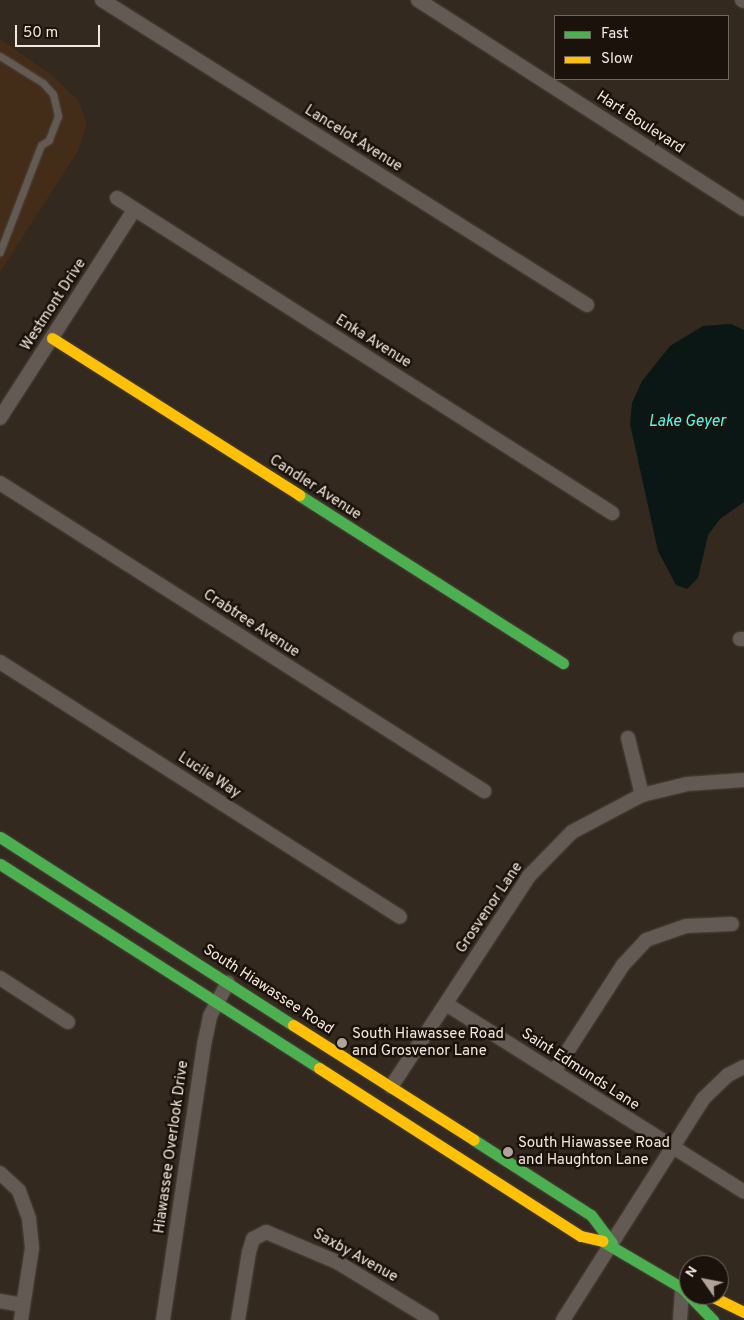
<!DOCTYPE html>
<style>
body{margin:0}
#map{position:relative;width:744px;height:1320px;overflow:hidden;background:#33291f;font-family:Overpass,sans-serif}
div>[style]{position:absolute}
.built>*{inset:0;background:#432d19}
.water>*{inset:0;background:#0a1715}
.roads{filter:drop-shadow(0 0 1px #4d443d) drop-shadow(0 0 1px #4d443d)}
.lane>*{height:7px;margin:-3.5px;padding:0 3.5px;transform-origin:3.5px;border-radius:3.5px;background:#625a53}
.street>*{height:14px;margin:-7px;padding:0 7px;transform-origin:7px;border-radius:7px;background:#625a53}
.fast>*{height:11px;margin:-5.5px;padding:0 5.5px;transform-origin:5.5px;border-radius:5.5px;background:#4caf50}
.slow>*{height:11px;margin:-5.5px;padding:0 5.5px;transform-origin:5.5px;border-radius:5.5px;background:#ffc107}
.dots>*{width:14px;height:14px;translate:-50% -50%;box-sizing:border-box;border:2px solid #1b130b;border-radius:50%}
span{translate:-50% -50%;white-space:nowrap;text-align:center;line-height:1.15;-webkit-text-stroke:5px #1b130b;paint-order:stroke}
.street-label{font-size:15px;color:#f3e6dc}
.poi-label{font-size:15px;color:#f3e6dc}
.left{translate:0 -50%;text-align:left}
.water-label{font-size:16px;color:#4dfcef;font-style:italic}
.legend{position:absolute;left:554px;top:15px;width:175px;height:65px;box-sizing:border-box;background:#1b130b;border:1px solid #71675f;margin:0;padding:6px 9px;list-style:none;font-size:15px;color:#f3e6dc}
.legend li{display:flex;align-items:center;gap:10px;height:25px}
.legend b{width:25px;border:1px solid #71675f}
.north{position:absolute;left:679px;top:1255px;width:50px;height:50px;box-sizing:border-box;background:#1b130b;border:1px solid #71675f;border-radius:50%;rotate:303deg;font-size:14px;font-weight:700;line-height:20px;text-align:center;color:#f3e6dc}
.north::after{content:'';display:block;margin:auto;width:18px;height:22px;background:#b0a49a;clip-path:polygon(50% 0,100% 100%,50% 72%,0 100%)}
.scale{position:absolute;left:15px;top:25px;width:85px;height:22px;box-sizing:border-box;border:2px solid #f3e6dc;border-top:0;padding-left:6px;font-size:15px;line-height:18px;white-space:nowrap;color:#f3e6dc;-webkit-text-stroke:4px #1b130b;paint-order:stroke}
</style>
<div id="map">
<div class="built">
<i style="clip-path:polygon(0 39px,53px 76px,79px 101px,87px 124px,78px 151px,0 272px)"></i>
</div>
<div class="water">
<i style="clip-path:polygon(731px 324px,744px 330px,744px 502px,720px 519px,708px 535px,698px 578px,687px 589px,676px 585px,658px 551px,630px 424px,632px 403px,642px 381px,670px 346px,703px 326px)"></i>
</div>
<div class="roads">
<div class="lane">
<i style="left:0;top:56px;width:51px;rotate:32.1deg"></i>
<i style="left:43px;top:83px;width:15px;rotate:48deg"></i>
<i style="left:53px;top:94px;width:23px;rotate:77deg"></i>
<i style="left:58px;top:116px;width:26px;rotate:111deg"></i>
<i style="left:49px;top:140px;width:9px;rotate:148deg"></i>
<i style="left:41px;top:145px;width:115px;rotate:111deg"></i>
</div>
<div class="street">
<i style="left:102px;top:0;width:573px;rotate:32.16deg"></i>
<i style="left:418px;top:0;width:387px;rotate:32.7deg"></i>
<i style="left:742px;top:0;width:2px;rotate:27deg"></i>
<i style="left:117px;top:198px;width:587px;rotate:32.47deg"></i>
<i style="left:0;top:418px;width:247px;rotate:-57.2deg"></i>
<i style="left:0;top:483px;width:574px;rotate:32.47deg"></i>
<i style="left:740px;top:639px;width:4px"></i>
<i style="left:0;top:662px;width:474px;rotate:32.5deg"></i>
<i style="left:628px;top:738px;width:59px;rotate:76.2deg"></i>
<i style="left:0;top:978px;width:81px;rotate:32.9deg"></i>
<i style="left:446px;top:1004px;width:352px;rotate:32.2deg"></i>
<i style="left:554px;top:1072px;width:127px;rotate:-57.2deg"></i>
<i style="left:623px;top:965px;width:34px;rotate:-47deg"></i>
<i style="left:646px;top:940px;width:42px;rotate:-19.3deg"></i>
<i style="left:686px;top:926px;width:46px;rotate:-2.5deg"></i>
<i style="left:391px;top:1087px;width:252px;rotate:-56.8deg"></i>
<i style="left:529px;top:876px;width:62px;rotate:-45.7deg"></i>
<i style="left:572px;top:832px;width:79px;rotate:-27.9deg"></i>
<i style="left:642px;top:795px;width:46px;rotate:-13.7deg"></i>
<i style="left:687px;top:784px;width:57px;rotate:-4deg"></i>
<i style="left:0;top:1173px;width:26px;rotate:43deg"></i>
<i style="left:19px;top:1191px;width:30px;rotate:70deg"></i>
<i style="left:29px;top:1219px;width:29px;rotate:84deg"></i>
<i style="left:32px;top:1248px;width:73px;rotate:98.7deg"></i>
<i style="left:0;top:1301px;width:23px;rotate:10deg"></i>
<i style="left:163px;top:1320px;width:278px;rotate:-81.5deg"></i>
<i style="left:204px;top:1045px;width:30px;rotate:-78deg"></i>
<i style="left:210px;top:1016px;width:38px;rotate:-62deg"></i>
<i style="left:238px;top:1320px;width:69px;rotate:-80.8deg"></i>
<i style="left:249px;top:1252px;width:14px;rotate:-73deg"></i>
<i style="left:253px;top:1239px;width:15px;rotate:-28deg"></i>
<i style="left:266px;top:1232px;width:77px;rotate:22.9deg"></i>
<i style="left:337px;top:1262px;width:111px;rotate:31.4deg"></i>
<i style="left:563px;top:1320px;width:262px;rotate:-57.6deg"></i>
<i style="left:703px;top:1099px;width:35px;rotate:-44deg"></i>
<i style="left:728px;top:1075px;width:18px;rotate:-27deg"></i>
<i style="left:680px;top:1320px;width:32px;rotate:-86deg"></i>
</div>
<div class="fast">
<i style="left:299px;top:495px;width:313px;rotate:32.5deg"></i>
<i style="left:0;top:837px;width:348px;rotate:32.7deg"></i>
<i style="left:0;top:864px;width:379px;rotate:32.6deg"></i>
<i style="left:474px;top:1140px;width:139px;rotate:32.7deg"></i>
<i style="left:591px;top:1215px;width:35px;rotate:53deg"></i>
<i style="left:602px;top:1241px;width:93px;rotate:30.4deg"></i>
<i style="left:682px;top:1288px;width:45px;rotate:45.9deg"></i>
</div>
<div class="slow">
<i style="left:52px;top:338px;width:293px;rotate:32.4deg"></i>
<i style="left:293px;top:1025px;width:214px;rotate:32.4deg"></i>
<i style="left:319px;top:1068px;width:311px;rotate:32.7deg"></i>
<i style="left:581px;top:1236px;width:22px;rotate:13deg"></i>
<i style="left:709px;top:1295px;width:39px;rotate:26deg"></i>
</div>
</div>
<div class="dots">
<i style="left:342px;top:1043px;background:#b0a49a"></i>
<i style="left:508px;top:1152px;background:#b0a49a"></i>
</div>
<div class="street-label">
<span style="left:640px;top:123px;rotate:33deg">Hart Boulevard</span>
<span style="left:353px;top:139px;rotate:32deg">Lancelot Avenue</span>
<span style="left:54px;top:305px;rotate:-57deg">Westmont Drive</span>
<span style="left:373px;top:342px;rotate:32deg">Enka Avenue</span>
<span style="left:315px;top:488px;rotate:33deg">Candler Avenue</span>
<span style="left:251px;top:624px;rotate:33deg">Crabtree Avenue</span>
<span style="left:209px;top:776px;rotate:33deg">Lucile Way</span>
<span style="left:490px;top:908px;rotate:-56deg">Grosvenor Lane</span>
<span style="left:268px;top:990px;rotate:33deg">South Hiawassee Road</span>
<span style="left:580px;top:1070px;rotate:33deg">Saint Edmunds Lane</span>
<span style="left:172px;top:1147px;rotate:-82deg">Hiawassee Overlook Drive</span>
<span style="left:355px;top:1256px;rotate:29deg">Saxby Avenue</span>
</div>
<div class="poi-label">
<span class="left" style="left:352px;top:1043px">South Hiawassee Road<br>and Grosvenor Lane</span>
<span class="left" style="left:518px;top:1152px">South Hiawassee Road<br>and Haughton Lane</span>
</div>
<div class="water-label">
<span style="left:687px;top:422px">Lake Geyer</span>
</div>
<ul class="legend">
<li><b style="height:6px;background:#4caf50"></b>Fast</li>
<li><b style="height:6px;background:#ffc107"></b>Slow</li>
</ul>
<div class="north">N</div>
<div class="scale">50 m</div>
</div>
